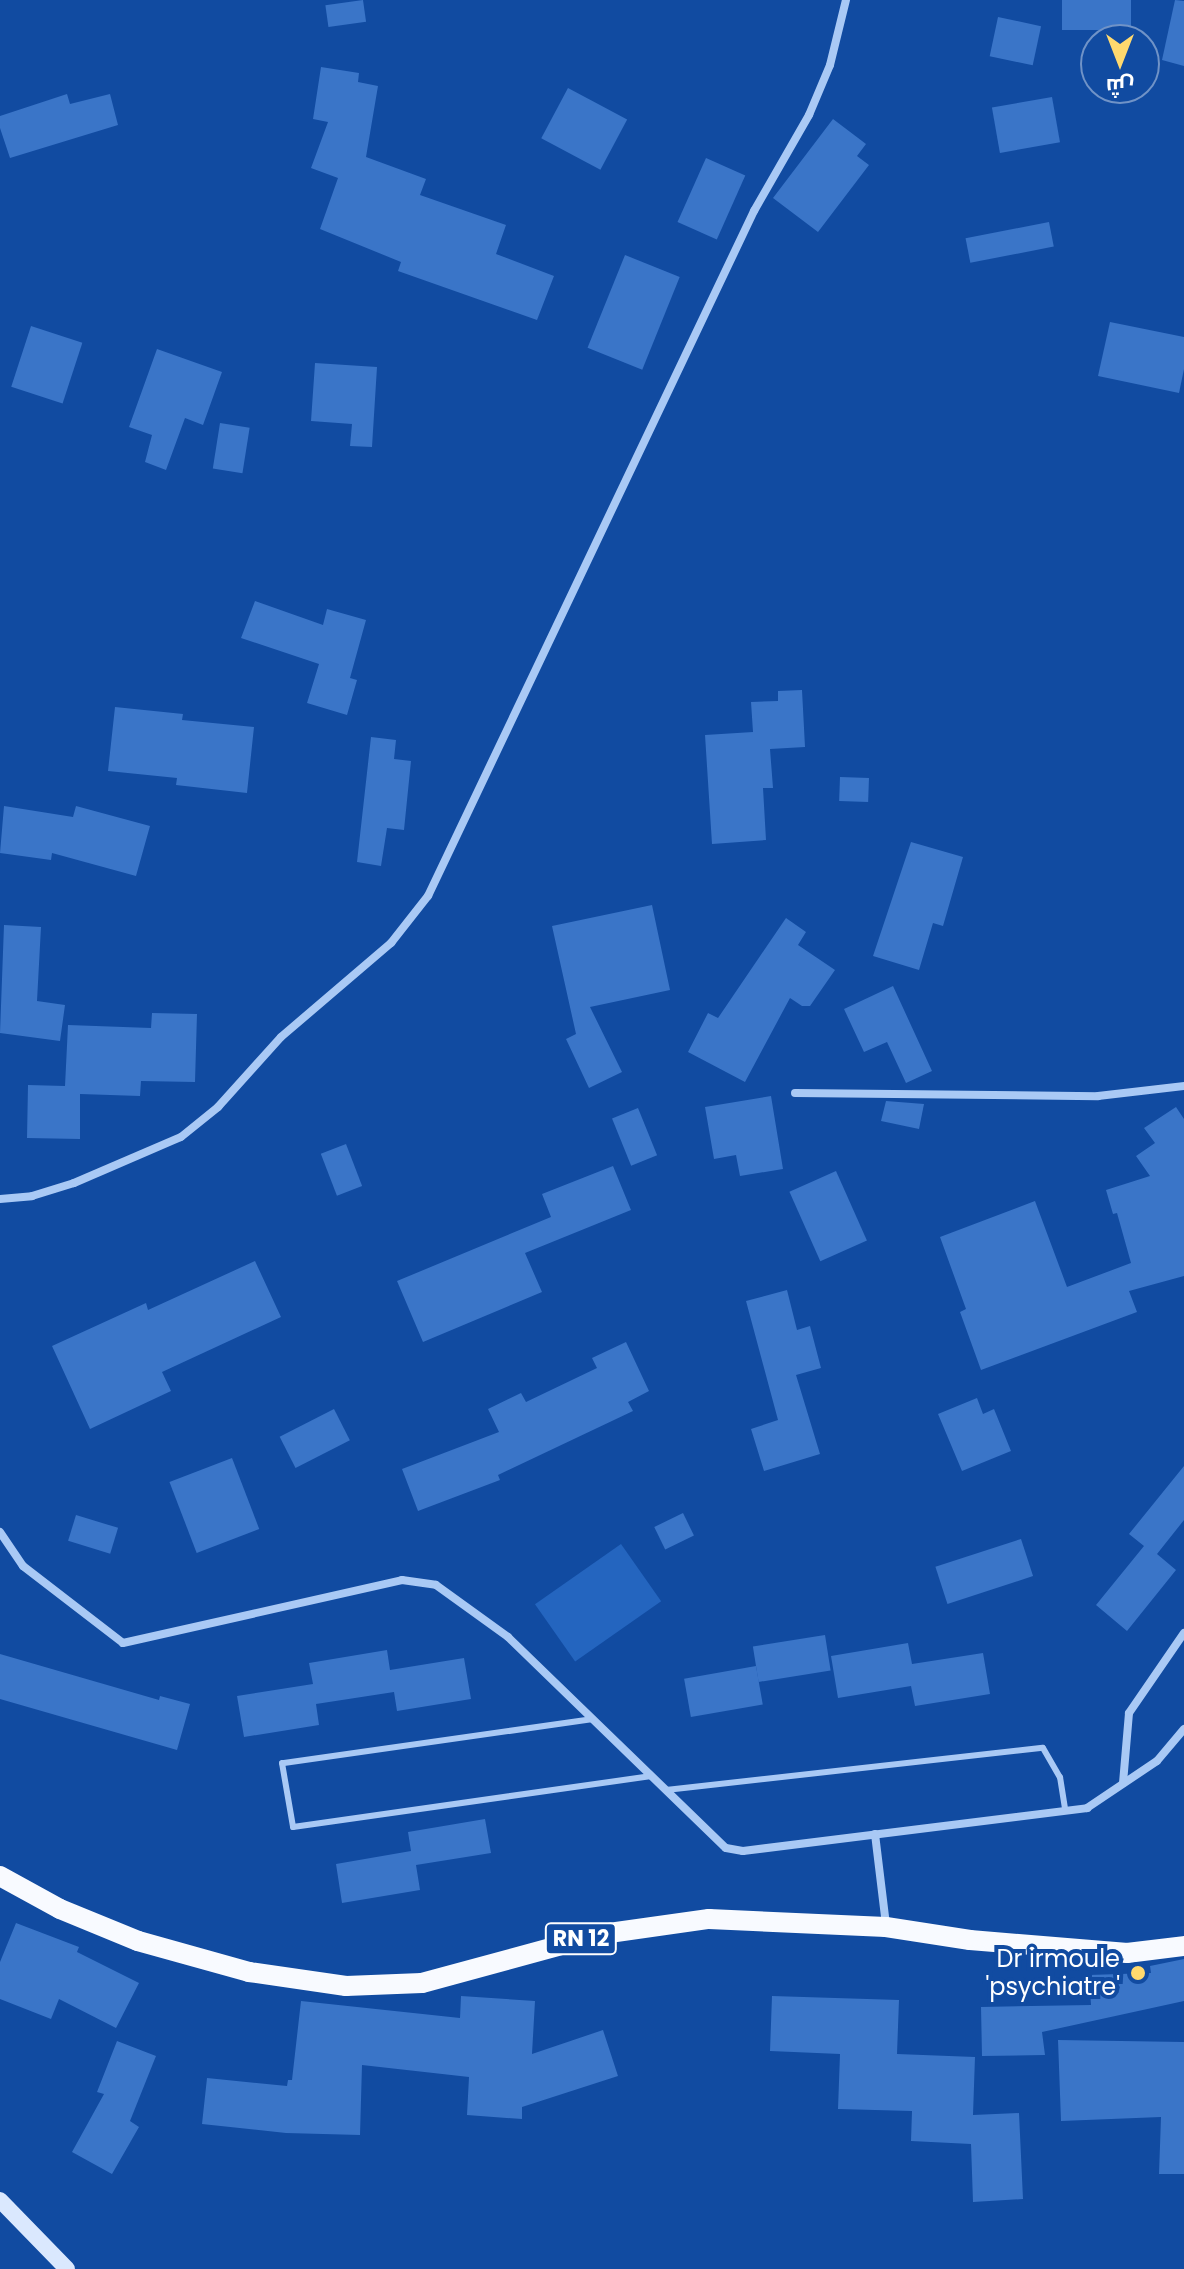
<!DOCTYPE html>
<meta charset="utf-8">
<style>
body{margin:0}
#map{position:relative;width:1184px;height:2269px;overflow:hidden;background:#114ba1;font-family:Poppins,Cairo,sans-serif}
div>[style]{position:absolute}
.green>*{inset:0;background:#2465bf;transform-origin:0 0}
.building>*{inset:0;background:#3a75c8;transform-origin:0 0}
.lane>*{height:6px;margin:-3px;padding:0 3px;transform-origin:3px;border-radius:3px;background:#a9c9f5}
.street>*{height:8px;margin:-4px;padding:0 4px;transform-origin:4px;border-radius:4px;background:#a9c9f5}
.secondary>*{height:16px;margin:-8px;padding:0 8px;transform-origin:8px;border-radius:8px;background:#dae8fe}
.primary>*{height:20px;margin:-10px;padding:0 10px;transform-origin:10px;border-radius:10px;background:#f8faff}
.dots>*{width:22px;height:22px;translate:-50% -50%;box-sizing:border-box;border:4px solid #114ba1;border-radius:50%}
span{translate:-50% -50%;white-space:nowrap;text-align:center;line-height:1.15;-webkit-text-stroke:8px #114ba1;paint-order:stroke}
.shield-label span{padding:2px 6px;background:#114ba1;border:2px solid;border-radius:6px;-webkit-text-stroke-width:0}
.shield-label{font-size:22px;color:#fff;font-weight:700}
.poi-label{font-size:24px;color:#fff}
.right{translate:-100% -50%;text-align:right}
.north{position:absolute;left:1080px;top:24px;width:80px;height:80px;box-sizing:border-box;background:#114ba1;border:2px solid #7093c7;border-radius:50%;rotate:180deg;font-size:22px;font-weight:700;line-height:32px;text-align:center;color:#fff}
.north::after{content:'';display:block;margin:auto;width:28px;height:36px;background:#ffd96e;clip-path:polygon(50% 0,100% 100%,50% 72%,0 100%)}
</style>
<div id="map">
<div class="green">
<i style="left:621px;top:1544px;width:70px;height:105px;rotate:55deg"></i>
</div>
<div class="building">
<i style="left:363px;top:0;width:22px;height:38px;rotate:82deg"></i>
<i style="left:1062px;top:0;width:69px;height:30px"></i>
<i style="clip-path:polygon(1175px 0,1184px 1px,1184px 66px,1162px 60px)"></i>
<i style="left:998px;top:17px;width:44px;height:40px;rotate:12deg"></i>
<i style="clip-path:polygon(321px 67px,359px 73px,358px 82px,378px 86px,366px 157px,426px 179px,420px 195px,506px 225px,496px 254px,554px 276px,537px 320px,398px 271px,401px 262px,320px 229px,338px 178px,311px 168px,328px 122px,313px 119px)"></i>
<i style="left:568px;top:88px;width:67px;height:57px;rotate:28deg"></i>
<i style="clip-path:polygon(67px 94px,70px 104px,110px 94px,118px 125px,10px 158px,0 128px,0 116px)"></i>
<i style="left:1052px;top:97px;width:46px;height:61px;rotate:80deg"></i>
<i style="clip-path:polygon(833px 119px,866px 144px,857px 156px,869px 165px,818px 232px,773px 198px)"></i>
<i style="left:706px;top:158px;width:43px;height:70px;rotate:24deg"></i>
<i style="left:1049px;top:222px;width:25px;height:85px;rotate:79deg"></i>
<i style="left:625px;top:255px;width:59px;height:100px;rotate:22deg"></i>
<i style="clip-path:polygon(1110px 322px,1184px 337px,1184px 369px,1179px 393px,1098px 376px)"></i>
<i style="left:31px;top:326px;width:54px;height:64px;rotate:18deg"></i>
<i style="clip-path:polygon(157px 349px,222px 372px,203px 425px,185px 418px,166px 470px,145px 462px,152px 435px,129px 427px)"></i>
<i style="clip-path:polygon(315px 363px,377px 367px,372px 447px,350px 446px,352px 424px,311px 421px)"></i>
<i style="left:220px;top:423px;width:30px;height:46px;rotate:9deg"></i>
<i style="clip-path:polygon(255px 601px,323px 625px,327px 609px,366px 620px,350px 678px,357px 680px,347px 715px,307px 703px,319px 664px,241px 638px)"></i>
<i style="clip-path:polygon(802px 690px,805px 747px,770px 749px,773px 788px,763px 788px,766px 840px,712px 844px,705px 735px,753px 732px,751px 702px,778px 701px,778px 691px)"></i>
<i style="clip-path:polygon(115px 707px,183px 714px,182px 720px,254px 727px,247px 793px,176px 785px,177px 778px,108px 771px)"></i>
<i style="clip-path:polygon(371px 737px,396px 740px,394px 759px,411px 761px,404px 830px,387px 828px,381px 866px,357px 862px)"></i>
<i style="left:840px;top:777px;width:29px;height:24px;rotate:2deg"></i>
<i style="clip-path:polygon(4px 806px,73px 817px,76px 806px,150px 826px,136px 876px,52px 853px,51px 860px,0 853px)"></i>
<i style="clip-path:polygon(911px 842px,963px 857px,943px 926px,933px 923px,919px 970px,873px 956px)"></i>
<i style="clip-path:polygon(652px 905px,670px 990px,590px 1007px,622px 1072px,589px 1088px,566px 1039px,576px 1034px,552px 926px)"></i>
<i style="clip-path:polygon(786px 918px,806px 932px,798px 945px,835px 970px,810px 1006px,802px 1006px,790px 998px,745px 1082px,688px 1052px,708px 1013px,718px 1018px)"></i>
<i style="clip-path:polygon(4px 925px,41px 927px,37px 1001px,65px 1005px,60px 1041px,0 1033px)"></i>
<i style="clip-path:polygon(893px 986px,932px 1071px,906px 1083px,887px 1042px,864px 1052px,844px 1009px)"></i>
<i style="clip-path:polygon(152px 1013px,197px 1014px,195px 1082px,141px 1081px,140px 1096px,80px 1094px,80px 1139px,27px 1138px,28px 1085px,65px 1086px,68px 1025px,151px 1028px)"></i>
<i style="clip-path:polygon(771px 1096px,783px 1169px,740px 1176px,736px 1155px,714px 1159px,705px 1107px)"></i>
<i style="clip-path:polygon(886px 1101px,924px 1104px,919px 1129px,881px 1121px)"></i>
<i style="clip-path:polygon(1176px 1107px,1184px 1119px,1184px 1276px,1129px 1291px,1137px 1312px,981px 1370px,960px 1312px,966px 1309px,940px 1237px,1035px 1201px,1067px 1287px,1131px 1263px,1117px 1213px,1113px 1214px,1106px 1190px,1150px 1176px,1136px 1156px,1155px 1143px,1144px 1128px)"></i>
<i style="left:638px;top:1108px;width:51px;height:28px;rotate:68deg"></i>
<i style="left:346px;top:1144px;width:45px;height:27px;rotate:69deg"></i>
<i style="clip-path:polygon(613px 1166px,631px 1210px,525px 1253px,542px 1292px,423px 1342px,397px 1281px,551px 1217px,542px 1194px)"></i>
<i style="left:836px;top:1171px;width:76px;height:51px;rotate:66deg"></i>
<i style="clip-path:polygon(255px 1261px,281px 1317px,162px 1372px,171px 1391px,90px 1429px,52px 1346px,146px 1303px,148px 1310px)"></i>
<i style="clip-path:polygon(787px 1290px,797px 1330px,810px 1326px,821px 1368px,796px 1375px,820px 1454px,764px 1471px,751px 1429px,778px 1420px,746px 1301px)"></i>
<i style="clip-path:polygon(626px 1342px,649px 1391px,628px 1402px,633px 1411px,498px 1475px,500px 1480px,418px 1511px,402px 1469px,499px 1432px,488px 1409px,521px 1393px,526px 1402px,597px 1368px,592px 1358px)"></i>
<i style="clip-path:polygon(977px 1398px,983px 1414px,994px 1409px,1011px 1451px,962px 1471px,938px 1414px)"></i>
<i style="left:334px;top:1409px;width:35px;height:61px;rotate:63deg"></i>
<i style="left:232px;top:1458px;width:76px;height:67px;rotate:69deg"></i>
<i style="clip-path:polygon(1184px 1466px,1184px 1520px,1157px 1554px,1176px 1570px,1127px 1631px,1096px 1605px,1144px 1546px,1129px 1534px)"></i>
<i style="left:683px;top:1513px;width:25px;height:32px;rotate:64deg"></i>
<i style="left:76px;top:1515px;width:44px;height:27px;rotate:17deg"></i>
<i style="left:1021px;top:1539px;width:39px;height:90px;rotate:72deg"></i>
<i style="left:825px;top:1635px;width:36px;height:73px;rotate:81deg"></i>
<i style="clip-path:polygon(908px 1643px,912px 1664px,983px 1653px,990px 1694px,915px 1706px,911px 1686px,838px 1698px,831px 1656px)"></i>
<i style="clip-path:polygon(387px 1650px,390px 1670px,464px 1658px,471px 1699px,397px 1711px,394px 1692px,316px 1704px,319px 1725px,244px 1737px,237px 1696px,313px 1684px,309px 1663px)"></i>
<i style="clip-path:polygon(0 1654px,159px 1700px,160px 1696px,190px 1704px,177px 1750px,0 1699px)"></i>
<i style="left:756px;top:1666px;width:39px;height:73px;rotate:80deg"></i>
<i style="clip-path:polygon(485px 1819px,491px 1853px,416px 1865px,420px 1890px,342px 1903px,336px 1864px,411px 1851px,408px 1832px)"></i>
<i style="clip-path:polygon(16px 1923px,79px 1947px,77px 1952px,139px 1983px,116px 2028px,59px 1999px,51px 2019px,0 1999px,0 1962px)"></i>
<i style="clip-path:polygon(1184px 1959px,1184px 2001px,1042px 2032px,1045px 2055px,982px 2056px,981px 2007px,1091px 2005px,1089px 1975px,1151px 1973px,1150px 1966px)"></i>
<i style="clip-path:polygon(461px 1996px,535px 2001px,532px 2054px,603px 2030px,618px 2076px,522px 2107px,522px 2119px,467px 2115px,469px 2077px,362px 2065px,360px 2135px,286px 2133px,202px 2124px,207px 2078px,287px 2086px,288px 2080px,292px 2080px,301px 2001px,460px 2018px)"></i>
<i style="clip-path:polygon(772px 1996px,899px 2000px,897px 2054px,975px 2057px,973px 2115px,1019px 2113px,1023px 2199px,973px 2202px,971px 2144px,911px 2141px,912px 2111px,838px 2109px,840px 2054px,770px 2051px)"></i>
<i style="clip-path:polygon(1058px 2040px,1184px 2042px,1184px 2174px,1159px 2174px,1161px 2117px,1061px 2121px)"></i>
<i style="clip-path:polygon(117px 2041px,156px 2056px,130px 2121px,139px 2127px,112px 2174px,72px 2152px,104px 2094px,97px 2092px)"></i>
</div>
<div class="lane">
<i style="left:593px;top:1719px;width:314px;rotate:171.9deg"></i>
<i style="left:282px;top:1763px;width:65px;rotate:80.2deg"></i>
<i style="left:293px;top:1827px;width:362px;rotate:-8.1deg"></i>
<i style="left:666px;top:1790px;width:379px;rotate:-6.4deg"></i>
<i style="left:1043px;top:1748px;width:34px;rotate:60deg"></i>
<i style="left:1060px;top:1777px;width:33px;rotate:81deg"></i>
</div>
<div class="street">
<i style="left:795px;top:1093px;width:303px;rotate:0.6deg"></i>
<i style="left:1098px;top:1096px;width:87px;rotate:-6.6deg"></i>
<i style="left:0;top:1199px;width:32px;rotate:-5deg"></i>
<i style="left:32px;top:1196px;width:44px;rotate:-17.2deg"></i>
<i style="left:74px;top:1183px;width:116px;rotate:-23.3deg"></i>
<i style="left:181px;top:1137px;width:48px;rotate:-39deg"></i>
<i style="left:218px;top:1107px;width:94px;rotate:-48deg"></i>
<i style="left:281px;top:1037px;width:145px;rotate:-40.5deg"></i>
<i style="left:391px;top:943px;width:60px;rotate:-51.8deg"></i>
<i style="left:428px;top:896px;width:759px;rotate:-64.55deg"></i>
<i style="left:754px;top:211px;width:111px;rotate:-60.2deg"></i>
<i style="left:809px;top:115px;width:54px;rotate:-67.2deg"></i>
<i style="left:830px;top:65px;width:67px;rotate:-76.2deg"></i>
<i style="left:0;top:1532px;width:41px;rotate:55.9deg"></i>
<i style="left:23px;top:1566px;width:126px;rotate:37.6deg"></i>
<i style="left:123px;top:1643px;width:286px;rotate:-12.7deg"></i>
<i style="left:402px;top:1580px;width:34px;rotate:8deg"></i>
<i style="left:436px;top:1585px;width:89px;rotate:35.8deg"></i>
<i style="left:508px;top:1637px;width:303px;rotate:44.1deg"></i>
<i style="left:726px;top:1848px;width:17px;rotate:10deg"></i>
<i style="left:743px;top:1851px;width:347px;rotate:-7.1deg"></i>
<i style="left:1087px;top:1808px;width:84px;rotate:-33.9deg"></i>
<i style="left:1157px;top:1761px;width:42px;rotate:-49.8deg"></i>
<i style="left:1123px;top:1783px;width:70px;rotate:-85.1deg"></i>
<i style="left:1129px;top:1713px;width:97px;rotate:-55.5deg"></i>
<i style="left:875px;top:1834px;width:92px;rotate:83.1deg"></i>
</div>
<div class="secondary">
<i style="left:0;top:2200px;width:96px;rotate:45.8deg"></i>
</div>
<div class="primary">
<i style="left:0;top:1876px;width:68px;rotate:28.8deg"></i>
<i style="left:60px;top:1909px;width:84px;rotate:22.3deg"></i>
<i style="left:138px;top:1941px;width:115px;rotate:15.6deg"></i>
<i style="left:249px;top:1972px;width:98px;rotate:8.2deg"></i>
<i style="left:346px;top:1986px;width:76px;rotate:-2.3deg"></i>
<i style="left:422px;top:1983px;width:187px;rotate:-15.2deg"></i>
<i style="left:602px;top:1934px;width:108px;rotate:-8deg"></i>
<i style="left:709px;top:1919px;width:177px;rotate:2.6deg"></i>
<i style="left:886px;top:1927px;width:85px;rotate:8.8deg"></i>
<i style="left:970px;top:1940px;width:158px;rotate:4.7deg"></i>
<i style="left:1127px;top:1953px;width:57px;rotate:-7deg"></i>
</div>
<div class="dots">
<i style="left:1138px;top:1973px;background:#ffd96e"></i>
</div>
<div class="shield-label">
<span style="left:581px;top:1939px">RN 12</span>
</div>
<div class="poi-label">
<span class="right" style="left:1120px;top:1973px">Dr irmoule<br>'psychiatre'</span>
</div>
<div class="north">ش</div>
</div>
